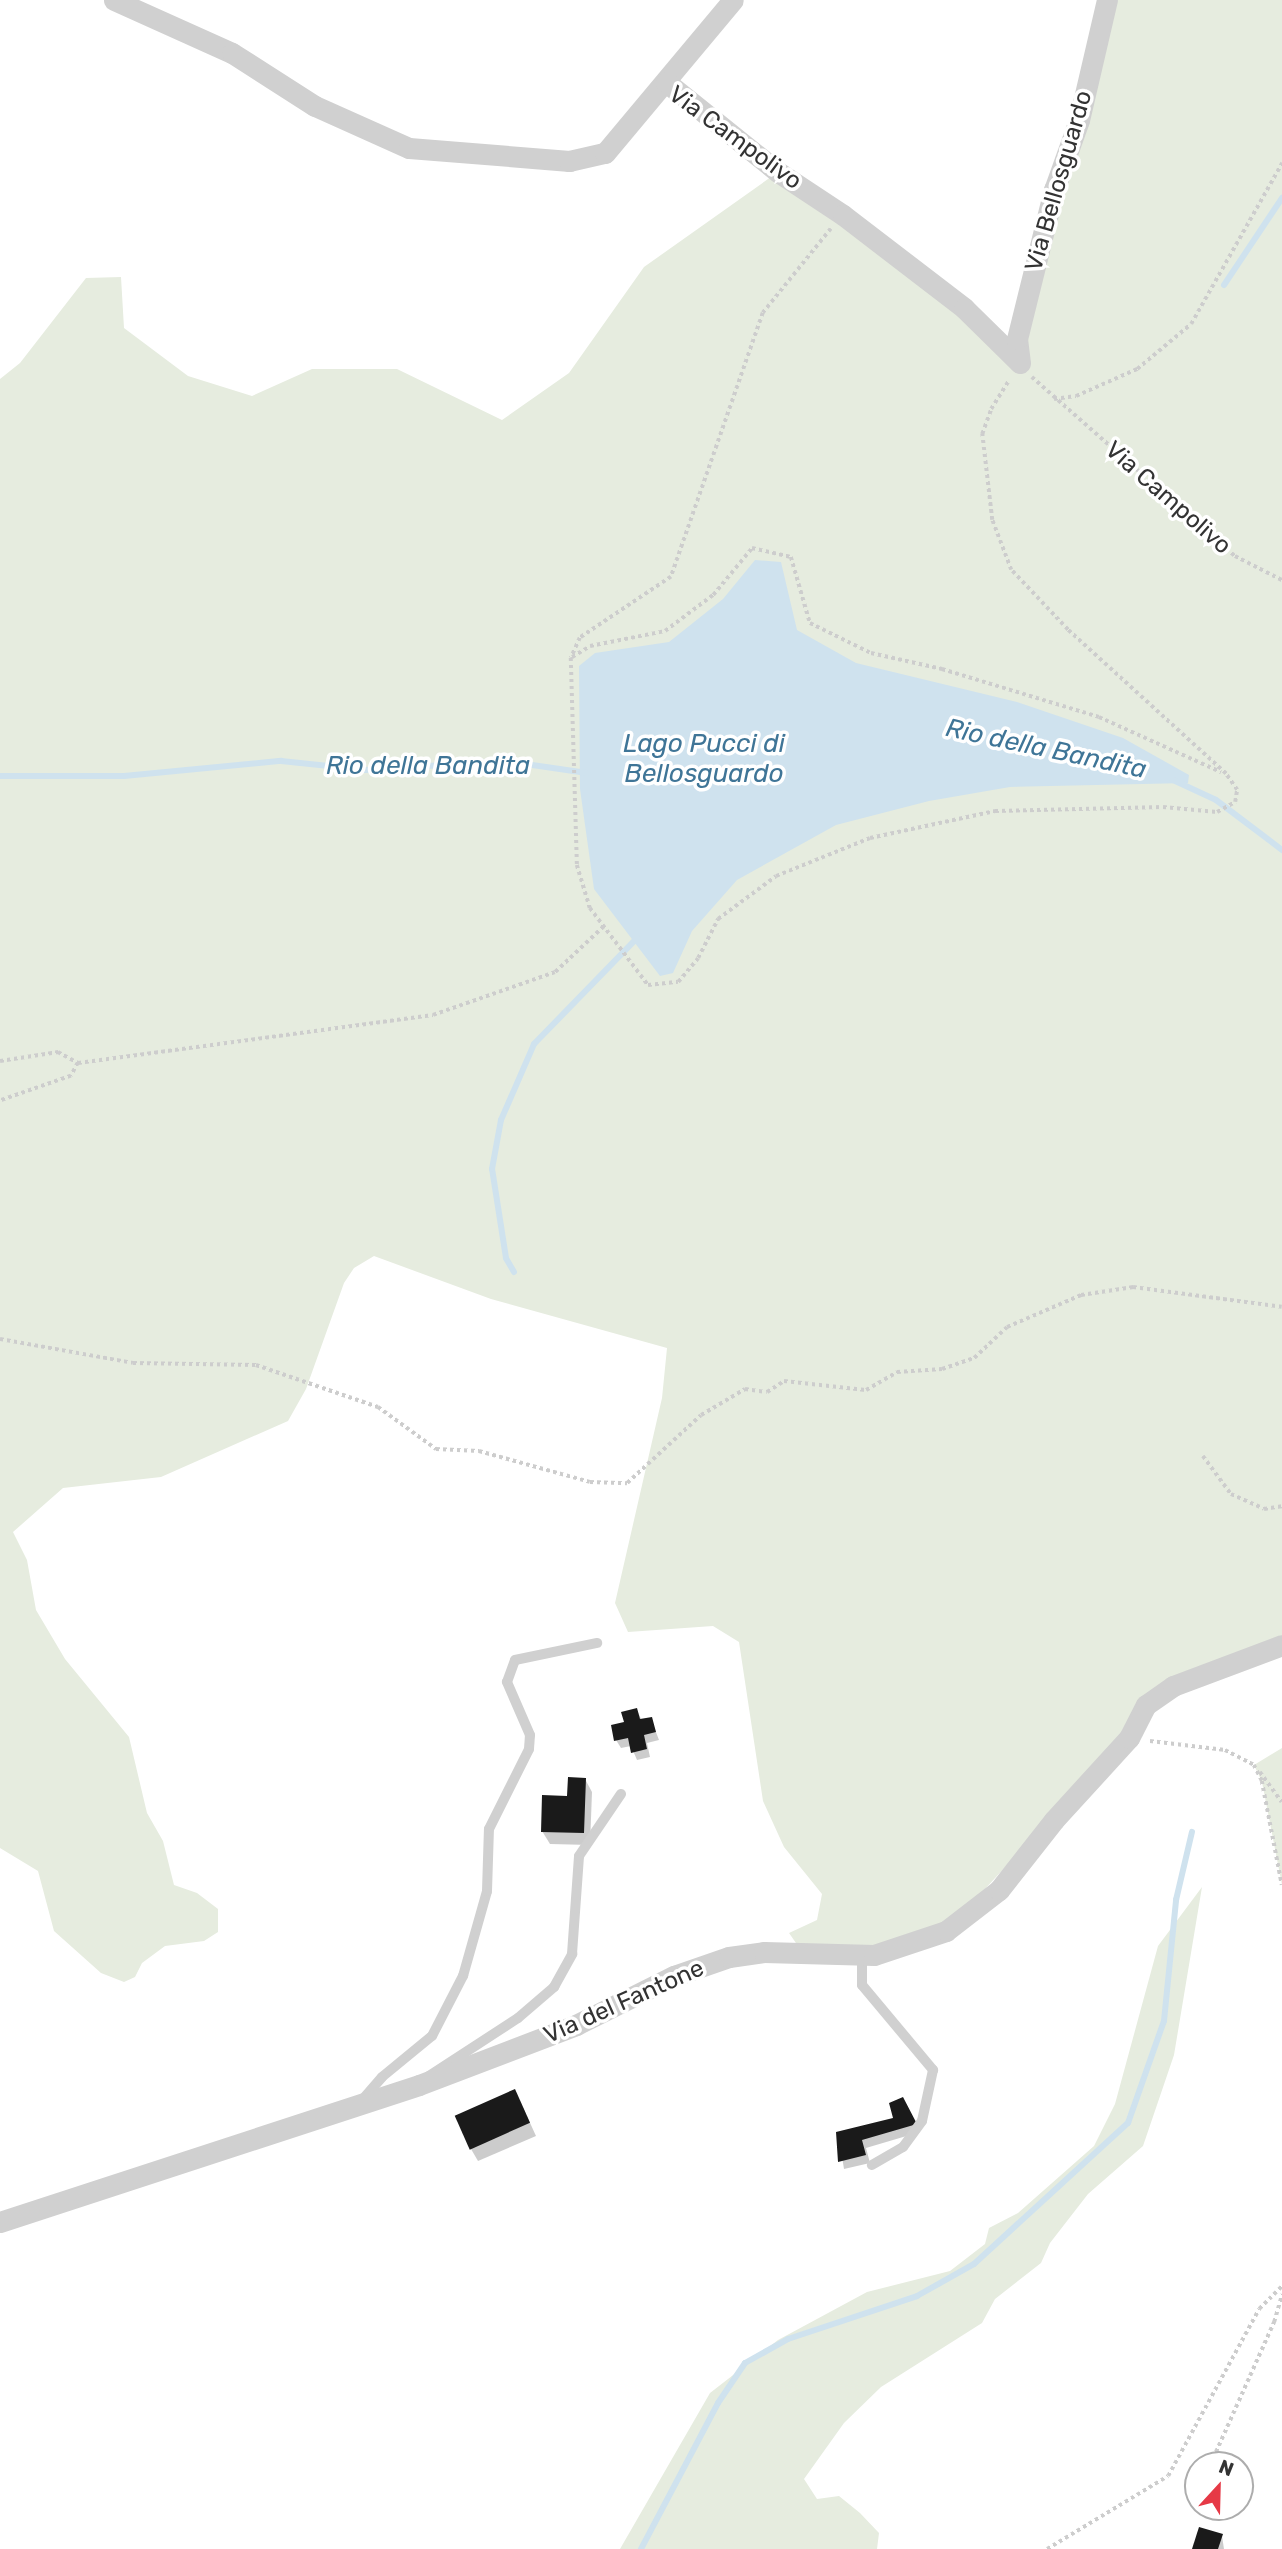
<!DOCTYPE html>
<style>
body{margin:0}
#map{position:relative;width:1282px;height:2549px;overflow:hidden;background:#fff;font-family:Rubik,sans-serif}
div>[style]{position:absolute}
.green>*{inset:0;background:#e6ecdf}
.water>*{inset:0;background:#cfe2ee}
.shadow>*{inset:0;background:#0003}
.stream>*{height:6px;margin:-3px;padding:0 3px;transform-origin:3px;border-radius:3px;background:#cfe2ee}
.building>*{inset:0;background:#1a1a1a;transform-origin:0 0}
.path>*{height:3.5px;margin-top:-1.75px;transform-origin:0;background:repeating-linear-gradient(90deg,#cdcdcd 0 3.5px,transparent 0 7px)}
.lane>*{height:10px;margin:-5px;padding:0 5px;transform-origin:5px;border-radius:5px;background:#d0d0d0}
.street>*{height:21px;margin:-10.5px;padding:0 10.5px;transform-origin:10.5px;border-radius:10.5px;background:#d0d0d0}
span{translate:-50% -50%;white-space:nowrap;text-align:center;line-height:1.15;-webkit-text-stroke:7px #fff;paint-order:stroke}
.street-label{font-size:24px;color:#333}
.water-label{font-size:26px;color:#3f7597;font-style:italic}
.north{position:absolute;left:1184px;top:2451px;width:70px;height:70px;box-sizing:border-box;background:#fff;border:2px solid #adadad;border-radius:50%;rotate:22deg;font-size:19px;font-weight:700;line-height:28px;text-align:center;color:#333}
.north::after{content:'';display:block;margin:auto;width:24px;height:32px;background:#e63946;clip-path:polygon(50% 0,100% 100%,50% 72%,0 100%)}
</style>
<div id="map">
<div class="green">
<i style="clip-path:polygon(1107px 0,1282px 0,1282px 1645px,1173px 1686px,946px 1931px,874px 1955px,805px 1956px,789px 1933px,817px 1920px,822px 1894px,784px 1847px,763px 1801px,739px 1642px,713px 1626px,628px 1632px,615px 1603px,662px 1398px,667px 1348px,491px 1299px,374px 1256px,354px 1268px,344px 1283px,306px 1389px,288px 1421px,161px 1477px,63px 1488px,13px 1532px,27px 1560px,36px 1610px,65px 1659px,129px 1737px,147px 1813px,163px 1841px,174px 1885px,197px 1893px,218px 1909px,218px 1932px,204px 1941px,165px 1946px,142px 1963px,135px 1977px,124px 1982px,101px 1973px,54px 1931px,38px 1871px,0 1848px,0 379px,20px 363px,86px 278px,121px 277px,124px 328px,188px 376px,252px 396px,312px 369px,397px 369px,502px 420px,569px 373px,644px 267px,778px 172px,1019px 362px)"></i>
<i style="clip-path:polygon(1282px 1748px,1282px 1885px,1262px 1782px,1254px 1765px)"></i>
<i style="clip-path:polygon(1202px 1887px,1174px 2055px,1143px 2146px,1088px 2194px,1050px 2243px,1041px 2263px,995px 2299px,982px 2323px,881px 2387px,844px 2423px,804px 2479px,817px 2499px,839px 2496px,860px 2513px,879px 2533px,877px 2549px,620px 2549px,710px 2393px,778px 2340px,867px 2292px,950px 2271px,985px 2244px,989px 2228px,1018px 2213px,1094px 2146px,1115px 2104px,1158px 1946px)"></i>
</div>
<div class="water">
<i style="clip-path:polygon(755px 560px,781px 562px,797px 630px,856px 663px,1017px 702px,1123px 738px,1189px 775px,1188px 783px,1010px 787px,929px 801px,836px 825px,737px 880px,692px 931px,673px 973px,660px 976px,594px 889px,580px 789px,579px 666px,595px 653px,669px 642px,723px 599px)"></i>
</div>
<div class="shadow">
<i style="clip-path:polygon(637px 1710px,642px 1721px,651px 1719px,659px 1740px,647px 1743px,650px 1757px,637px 1760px,631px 1746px,621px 1748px,616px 1740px)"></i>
<i style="clip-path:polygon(585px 1779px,592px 1792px,590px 1845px,550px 1844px,542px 1831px)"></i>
<i style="clip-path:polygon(521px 2103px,536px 2136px,478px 2161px,471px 2149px)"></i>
<i style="clip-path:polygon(891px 2104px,920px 2132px,866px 2148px,870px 2163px,844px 2169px,838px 2133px,895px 2120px)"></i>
<i style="clip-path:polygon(1222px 2536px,1224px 2549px,1194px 2549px)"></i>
</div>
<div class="stream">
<i style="left:1224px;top:285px;width:105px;rotate:-56.3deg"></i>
<i style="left:0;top:776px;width:124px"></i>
<i style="left:124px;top:776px;width:158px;rotate:-5.5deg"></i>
<i style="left:281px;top:761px;width:85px;rotate:6deg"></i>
<i style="left:366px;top:770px;width:139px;rotate:-3.7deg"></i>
<i style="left:505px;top:761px;width:83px;rotate:8.3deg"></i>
<i style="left:1173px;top:780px;width:47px;rotate:24.9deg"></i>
<i style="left:1216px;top:800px;width:83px;rotate:37.1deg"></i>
<i style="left:514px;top:1272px;width:16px;rotate:-120deg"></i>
<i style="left:506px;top:1258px;width:90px;rotate:-98.9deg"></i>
<i style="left:492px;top:1169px;width:50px;rotate:-79.6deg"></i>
<i style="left:501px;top:1120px;width:83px;rotate:-66.5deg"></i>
<i style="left:534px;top:1044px;width:148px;rotate:-45.8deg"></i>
<i style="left:641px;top:2549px;width:165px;rotate:-62.2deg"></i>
<i style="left:718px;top:2403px;width:48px;rotate:-56deg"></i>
<i style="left:745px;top:2363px;width:49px;rotate:-29.2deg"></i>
<i style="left:788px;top:2339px;width:136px;rotate:-18.4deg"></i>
<i style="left:917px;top:2296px;width:65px;rotate:-29.3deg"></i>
<i style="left:974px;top:2264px;width:209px;rotate:-42.5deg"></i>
<i style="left:1128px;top:2123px;width:108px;rotate:-70.6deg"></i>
<i style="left:1164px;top:2021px;width:122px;rotate:-84.3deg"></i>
<i style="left:1176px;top:1900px;width:70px;rotate:-76.8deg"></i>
</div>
<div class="building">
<i style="clip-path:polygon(637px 1708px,640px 1719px,652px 1717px,656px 1732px,644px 1735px,647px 1749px,631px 1753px,628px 1738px,614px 1741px,611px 1725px,624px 1722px,621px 1712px)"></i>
<i style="clip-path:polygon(568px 1777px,586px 1778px,584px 1833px,541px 1832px,542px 1795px,567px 1796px)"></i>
<i style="left:515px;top:2089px;width:37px;height:66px;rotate:66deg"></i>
<i style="clip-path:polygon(903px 2097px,917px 2124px,862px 2140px,866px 2155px,838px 2162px,836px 2132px,893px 2118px,889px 2103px)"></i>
<i style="clip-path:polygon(1199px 2527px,1223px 2534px,1218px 2549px,1192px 2549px)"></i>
</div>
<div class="path">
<i style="left:831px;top:229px;width:108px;rotate:129deg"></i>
<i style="left:763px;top:313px;width:280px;rotate:109.2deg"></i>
<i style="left:671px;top:577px;width:110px;rotate:146.2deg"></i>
<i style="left:580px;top:638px;width:22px;rotate:114deg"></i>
<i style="left:571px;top:658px;width:207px;rotate:88.3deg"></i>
<i style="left:577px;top:865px;width:45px;rotate:73.2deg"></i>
<i style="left:590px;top:908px;width:96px;rotate:53deg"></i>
<i style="left:648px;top:985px;width:30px;rotate:-6deg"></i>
<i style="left:678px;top:982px;width:31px;rotate:-50deg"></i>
<i style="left:698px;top:958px;width:44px;rotate:-62.9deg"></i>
<i style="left:718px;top:919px;width:72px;rotate:-36.6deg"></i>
<i style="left:776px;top:876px;width:101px;rotate:-22deg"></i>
<i style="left:870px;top:838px;width:128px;rotate:-12.2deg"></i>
<i style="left:995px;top:811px;width:168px;rotate:-1.4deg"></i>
<i style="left:1163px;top:807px;width:54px;rotate:5.3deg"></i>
<i style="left:1217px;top:812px;width:21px;rotate:-29deg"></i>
<i style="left:1235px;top:802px;width:12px;rotate:-81deg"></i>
<i style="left:1237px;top:790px;width:19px;rotate:-125deg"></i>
<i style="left:1226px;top:774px;width:214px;rotate:-137.7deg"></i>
<i style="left:1068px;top:630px;width:83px;rotate:-133.5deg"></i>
<i style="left:1011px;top:570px;width:53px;rotate:-110.8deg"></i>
<i style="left:992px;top:520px;width:87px;rotate:-96.6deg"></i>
<i style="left:982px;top:434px;width:27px;rotate:-70deg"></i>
<i style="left:991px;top:409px;width:34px;rotate:-58deg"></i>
<i style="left:1032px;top:377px;width:271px;rotate:41.4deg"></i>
<i style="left:1235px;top:556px;width:53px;rotate:27.1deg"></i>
<i style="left:1054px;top:399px;width:22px;rotate:-8deg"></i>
<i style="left:1076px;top:396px;width:67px;rotate:-23.9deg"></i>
<i style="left:1137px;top:369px;width:70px;rotate:-39.8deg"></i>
<i style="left:1191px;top:324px;width:185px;rotate:-60.5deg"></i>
<i style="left:572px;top:657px;width:21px;rotate:-31deg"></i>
<i style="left:590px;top:646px;width:76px;rotate:-11.3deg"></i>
<i style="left:665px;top:631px;width:60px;rotate:-36.9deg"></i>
<i style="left:713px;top:595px;width:61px;rotate:-50.3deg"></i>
<i style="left:752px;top:548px;width:40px;rotate:13deg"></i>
<i style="left:791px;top:557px;width:69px;rotate:73.9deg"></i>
<i style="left:810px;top:623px;width:68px;rotate:26.2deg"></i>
<i style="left:871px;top:653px;width:73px;rotate:12.7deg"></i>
<i style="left:942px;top:669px;width:164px;rotate:17deg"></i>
<i style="left:1099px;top:717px;width:134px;rotate:24.3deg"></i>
<i style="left:0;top:1061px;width:59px;rotate:-8.8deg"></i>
<i style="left:58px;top:1052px;width:23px;rotate:29deg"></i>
<i style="left:78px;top:1063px;width:15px;rotate:118deg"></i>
<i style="left:71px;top:1076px;width:75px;rotate:160.6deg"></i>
<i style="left:78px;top:1063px;width:358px;rotate:-7.7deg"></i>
<i style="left:433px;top:1015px;width:129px;rotate:-19.4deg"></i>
<i style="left:555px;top:972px;width:67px;rotate:-43.2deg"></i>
<i style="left:0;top:1339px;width:135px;rotate:10.2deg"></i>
<i style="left:133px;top:1363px;width:123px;rotate:0.9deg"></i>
<i style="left:256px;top:1365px;width:129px;rotate:19deg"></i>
<i style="left:378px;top:1407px;width:72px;rotate:35.9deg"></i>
<i style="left:436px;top:1449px;width:43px;rotate:2.7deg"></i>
<i style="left:479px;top:1451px;width:115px;rotate:15.6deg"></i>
<i style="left:590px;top:1482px;width:37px;rotate:2deg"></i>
<i style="left:627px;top:1483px;width:100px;rotate:-42.6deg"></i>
<i style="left:701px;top:1415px;width:51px;rotate:-30.6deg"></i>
<i style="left:745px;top:1389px;width:22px;rotate:8deg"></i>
<i style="left:767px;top:1392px;width:20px;rotate:-33deg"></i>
<i style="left:784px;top:1381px;width:82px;rotate:6.3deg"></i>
<i style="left:866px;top:1390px;width:36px;rotate:-30deg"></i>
<i style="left:897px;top:1372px;width:45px;rotate:-3.8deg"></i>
<i style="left:942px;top:1369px;width:34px;rotate:-19deg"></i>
<i style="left:974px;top:1358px;width:45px;rotate:-43.2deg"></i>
<i style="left:1007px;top:1327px;width:81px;rotate:-23.4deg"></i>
<i style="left:1081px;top:1295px;width:53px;rotate:-8.7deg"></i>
<i style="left:1133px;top:1287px;width:150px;rotate:7.6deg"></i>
<i style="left:1203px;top:1456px;width:47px;rotate:53.6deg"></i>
<i style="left:1231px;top:1494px;width:36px;rotate:24deg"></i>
<i style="left:1264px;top:1509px;width:18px;rotate:-9deg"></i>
<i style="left:1150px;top:1741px;width:76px;rotate:6.8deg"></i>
<i style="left:1225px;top:1750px;width:33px;rotate:27deg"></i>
<i style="left:1254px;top:1765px;width:18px;rotate:63deg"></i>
<i style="left:1262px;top:1781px;width:106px;rotate:79.1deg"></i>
<i style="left:1260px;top:1772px;width:37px;rotate:54deg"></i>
<i style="left:1210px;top:2465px;width:157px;rotate:-65.9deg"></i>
<i style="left:1274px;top:2322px;width:29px;rotate:-74deg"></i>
<i style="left:1194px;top:2502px;width:10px;rotate:-66deg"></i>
<i style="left:1047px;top:2549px;width:141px;rotate:-31.1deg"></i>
<i style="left:1168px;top:2476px;width:190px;rotate:-61.4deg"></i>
<i style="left:1259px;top:2309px;width:33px;rotate:-45deg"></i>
</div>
<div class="lane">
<i style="left:862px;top:1955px;width:30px;rotate:90deg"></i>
<i style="left:862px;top:1985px;width:111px;rotate:50.1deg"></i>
<i style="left:933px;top:2070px;width:52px;rotate:102.2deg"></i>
<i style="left:922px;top:2121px;width:32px;rotate:126deg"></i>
<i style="left:903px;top:2147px;width:36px;rotate:150deg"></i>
<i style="left:429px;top:2076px;width:106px;rotate:-33.1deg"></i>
<i style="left:518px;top:2018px;width:48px;rotate:-40.7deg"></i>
<i style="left:554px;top:1987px;width:38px;rotate:-61deg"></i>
<i style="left:572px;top:1954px;width:98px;rotate:-85.9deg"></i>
<i style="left:579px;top:1856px;width:75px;rotate:-55.9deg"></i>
<i style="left:363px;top:2099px;width:29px;rotate:-49deg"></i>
<i style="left:382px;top:2077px;width:65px;rotate:-39.4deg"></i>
<i style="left:432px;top:2036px;width:68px;rotate:-62.7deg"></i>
<i style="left:463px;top:1976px;width:88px;rotate:-74.2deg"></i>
<i style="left:487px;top:1891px;width:62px;rotate:-88.2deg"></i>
<i style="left:489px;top:1829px;width:89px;rotate:-63.4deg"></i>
<i style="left:529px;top:1749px;width:14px;rotate:-86deg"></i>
<i style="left:530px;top:1735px;width:58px;rotate:-113.5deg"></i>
<i style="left:507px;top:1682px;width:23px;rotate:-70deg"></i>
<i style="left:515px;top:1660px;width:84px;rotate:-11.7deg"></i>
</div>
<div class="street">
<i style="left:114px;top:0;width:129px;rotate:24.2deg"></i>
<i style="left:232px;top:53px;width:98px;rotate:32.6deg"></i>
<i style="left:315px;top:106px;width:103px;rotate:24.1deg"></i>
<i style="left:409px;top:148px;width:161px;rotate:4.6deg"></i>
<i style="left:569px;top:161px;width:37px;rotate:-13deg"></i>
<i style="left:605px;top:153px;width:199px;rotate:-50.1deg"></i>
<i style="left:666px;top:82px;width:144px;rotate:38.8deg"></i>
<i style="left:778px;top:172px;width:78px;rotate:33.5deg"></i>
<i style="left:843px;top:215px;width:153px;rotate:37.5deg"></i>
<i style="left:964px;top:308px;width:78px;rotate:44.5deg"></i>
<i style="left:1020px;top:363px;width:24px;rotate:-97deg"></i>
<i style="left:1017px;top:339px;width:154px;rotate:-76.1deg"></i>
<i style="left:1054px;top:190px;width:74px;rotate:-70.3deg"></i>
<i style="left:1079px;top:120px;width:123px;rotate:-76.9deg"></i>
<i style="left:0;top:2222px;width:441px;rotate:-18.1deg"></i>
<i style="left:419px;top:2085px;width:168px;rotate:-20.9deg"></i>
<i style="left:576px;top:2025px;width:110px;rotate:-26.6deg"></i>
<i style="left:674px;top:1976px;width:58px;rotate:-19.1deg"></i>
<i style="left:729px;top:1957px;width:35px;rotate:-8deg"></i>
<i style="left:764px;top:1952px;width:110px;rotate:1.6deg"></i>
<i style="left:874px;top:1955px;width:76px;rotate:-18.4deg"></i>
<i style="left:946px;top:1931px;width:67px;rotate:-37.7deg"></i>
<i style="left:999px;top:1890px;width:89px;rotate:-51.8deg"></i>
<i style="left:1054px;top:1820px;width:111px;rotate:-47.6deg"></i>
<i style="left:1129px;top:1738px;width:37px;rotate:-63deg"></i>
<i style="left:1146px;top:1705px;width:33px;rotate:-35deg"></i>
<i style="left:1173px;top:1686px;width:116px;rotate:-20.6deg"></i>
</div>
<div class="street-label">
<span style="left:735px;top:138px;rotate:36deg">Via Campolivo</span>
<span style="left:1059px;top:181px;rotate:-74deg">Via Bellosguardo</span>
<span style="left:1168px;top:498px;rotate:41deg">Via Campolivo</span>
<span style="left:624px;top:2002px;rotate:-24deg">Via del Fantone</span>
</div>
<div class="water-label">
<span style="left:704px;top:759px">Lago Pucci di<br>Bellosguardo</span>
<span style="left:1046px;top:749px;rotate:12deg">Rio della Bandita</span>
<span style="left:428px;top:766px">Rio della Bandita</span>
</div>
<div class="north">N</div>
</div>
